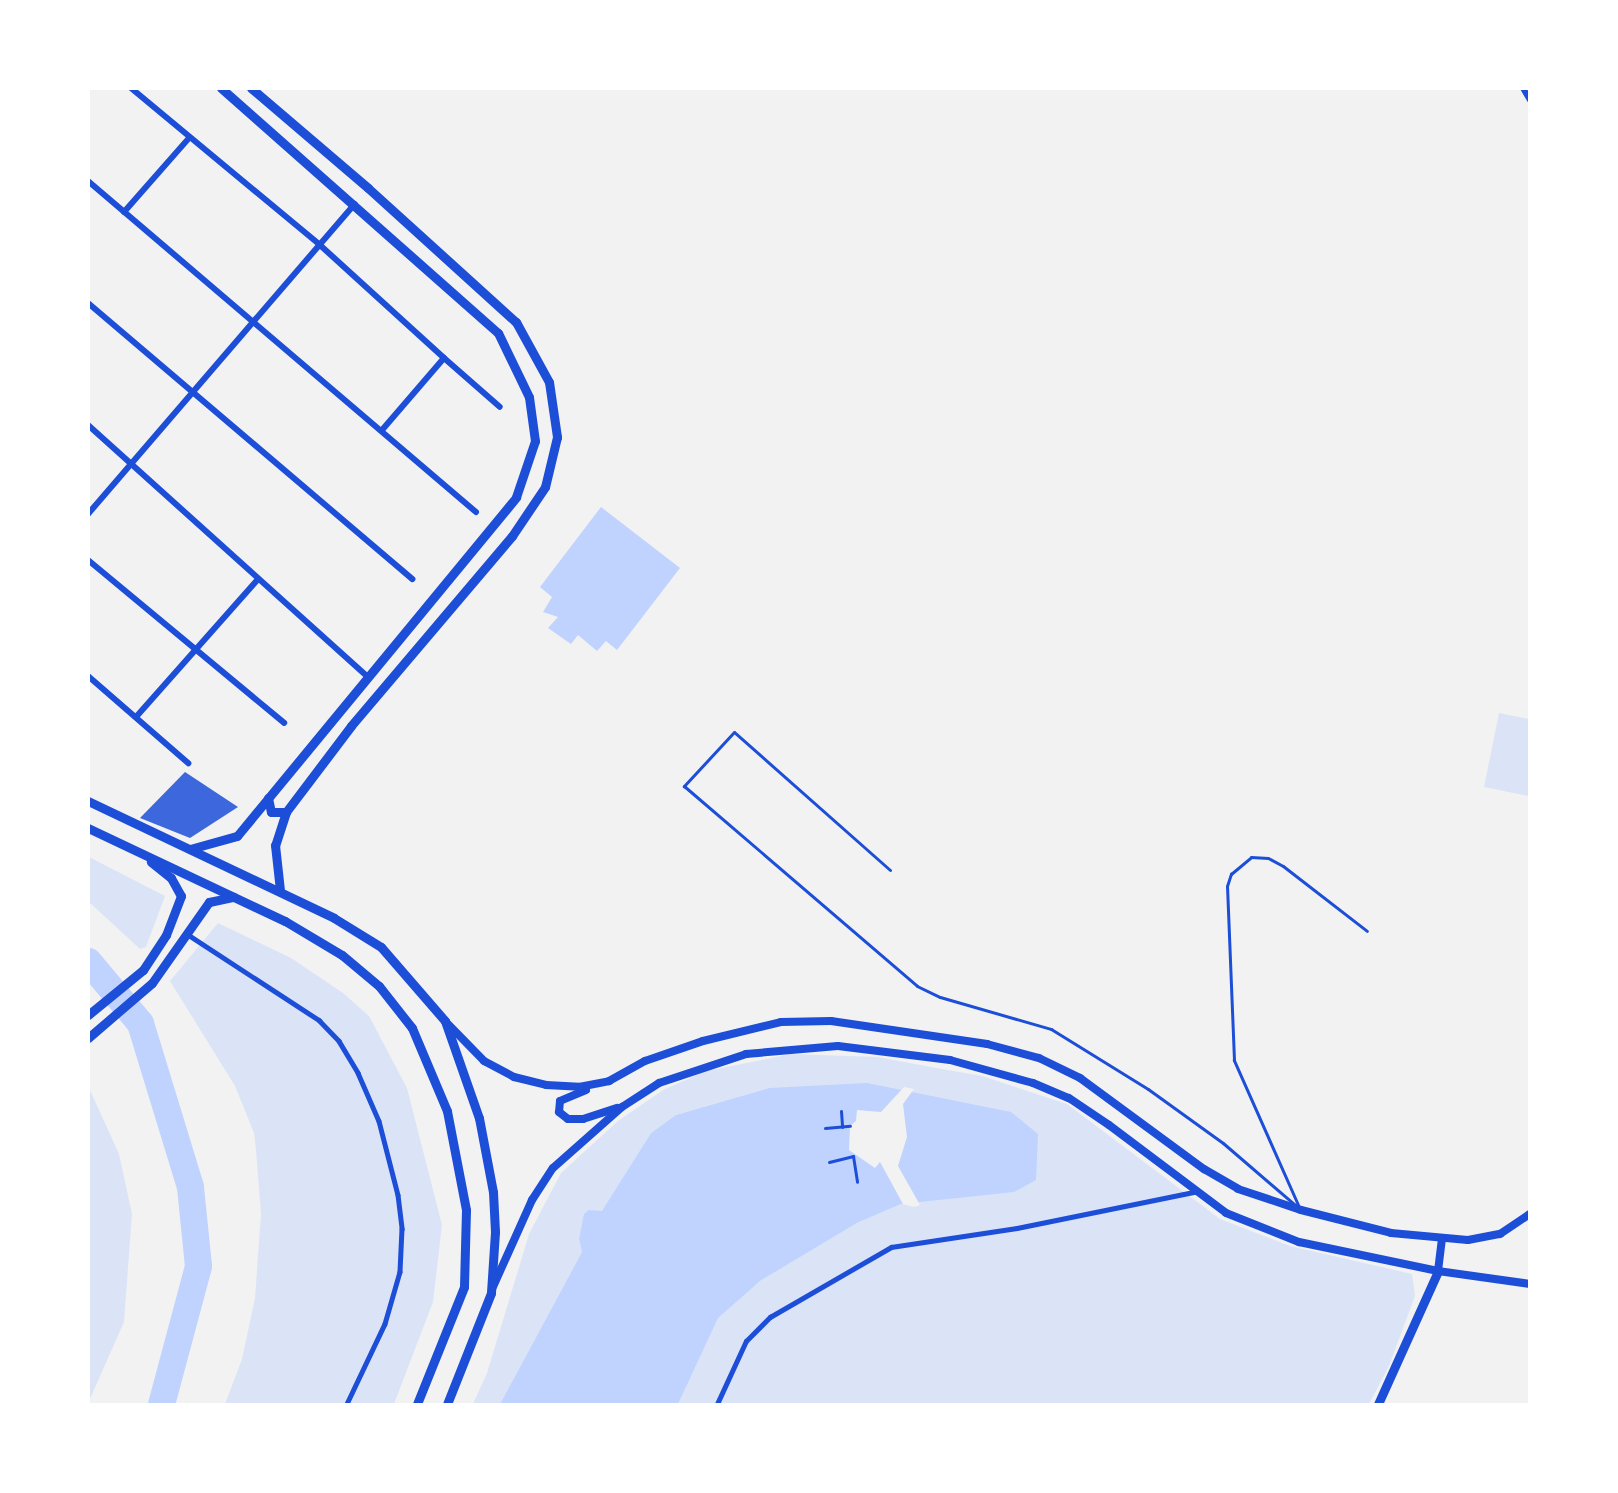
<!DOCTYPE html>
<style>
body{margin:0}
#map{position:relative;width:1618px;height:1493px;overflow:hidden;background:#f2f2f2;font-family:Quicksand,sans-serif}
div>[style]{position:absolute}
.green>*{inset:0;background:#dbe4f7}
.water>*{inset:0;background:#bfd3fe}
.pier>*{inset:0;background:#f2f2f2}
.river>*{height:27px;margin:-13.5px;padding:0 13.5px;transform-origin:13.5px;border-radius:13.5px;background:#bfd3fe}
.building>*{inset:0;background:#3d67dc}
.path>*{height:3px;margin:-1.5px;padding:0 1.5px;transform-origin:1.5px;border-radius:1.5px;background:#1d4ed8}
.service>*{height:3px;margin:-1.5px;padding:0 1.5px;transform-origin:1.5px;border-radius:1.5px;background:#1d4ed8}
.pedestrian>*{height:4.5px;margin:-2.25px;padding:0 2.25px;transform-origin:2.25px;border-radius:2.25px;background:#1d4ed8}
.minor>*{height:6px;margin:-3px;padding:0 3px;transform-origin:3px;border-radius:3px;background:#1d4ed8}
.tertiary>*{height:8px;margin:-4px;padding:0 4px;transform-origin:4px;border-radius:4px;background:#1d4ed8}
.secondary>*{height:9px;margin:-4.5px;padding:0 4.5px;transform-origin:4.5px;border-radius:4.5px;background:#1d4ed8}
span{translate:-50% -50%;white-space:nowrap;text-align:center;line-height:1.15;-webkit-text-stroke:6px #fff;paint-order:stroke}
.frame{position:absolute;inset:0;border:90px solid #fff;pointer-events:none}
</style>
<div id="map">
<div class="green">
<i style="clip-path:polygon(1499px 713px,1529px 719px,1529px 796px,1484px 787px)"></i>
<i style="clip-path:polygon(89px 857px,165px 896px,146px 947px,140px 949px,89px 902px)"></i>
<i style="clip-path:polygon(218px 923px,291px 958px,343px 993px,369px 1016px,407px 1088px,442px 1225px,433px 1302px,394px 1404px,225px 1404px,242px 1359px,255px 1298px,261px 1214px,256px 1150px,254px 1133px,235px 1086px,170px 981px)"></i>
<i style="clip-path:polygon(791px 1054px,878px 1057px,931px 1067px,982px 1076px,1067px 1104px,1220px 1219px,1290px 1246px,1412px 1274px,1415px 1296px,1389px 1366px,1369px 1404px,678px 1404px,702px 1346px,718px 1318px,738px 1298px,760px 1281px,857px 1223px,901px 1204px,913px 1204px,913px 1092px,769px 1088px,676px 1115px,651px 1133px,602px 1212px,589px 1210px,579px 1239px,582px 1252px,500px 1404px,473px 1404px,487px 1373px,529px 1234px,561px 1173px,618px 1121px,663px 1090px,706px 1071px)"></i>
<i style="clip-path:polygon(89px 1088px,119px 1154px,132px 1214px,124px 1322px,89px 1401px)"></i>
</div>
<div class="water">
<i style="clip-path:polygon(601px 507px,680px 568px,617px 650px,606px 641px,597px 651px,578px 635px,571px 644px,548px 628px,558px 617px,543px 612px,552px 597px,540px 587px)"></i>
<i style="clip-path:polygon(867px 1083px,1011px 1112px,1038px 1134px,1036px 1180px,1014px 1192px,901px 1204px,857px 1223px,760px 1281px,718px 1318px,678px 1404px,500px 1404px,582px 1252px,579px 1239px,584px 1214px,589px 1210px,602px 1211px,651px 1133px,676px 1115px,769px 1088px)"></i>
</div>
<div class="pier">
<i style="clip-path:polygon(904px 1087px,914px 1089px,903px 1104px,907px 1137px,898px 1166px,920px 1205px,914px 1207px,903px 1204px,880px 1162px,875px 1168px,849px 1150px,850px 1126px,856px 1121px,857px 1110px,881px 1112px)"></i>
</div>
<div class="river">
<i style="left:88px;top:961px;width:81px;rotate:50deg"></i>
<i style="left:140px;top:1023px;width:171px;rotate:73deg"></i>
<i style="left:190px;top:1187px;width:79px;rotate:84.2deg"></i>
<i style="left:198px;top:1266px;width:143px;rotate:105deg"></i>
</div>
<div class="building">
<i style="clip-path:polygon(185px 772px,238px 807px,190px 838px,140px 818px)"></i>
</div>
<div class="path">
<i style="left:841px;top:1111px;width:16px;rotate:86deg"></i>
<i style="left:825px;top:1128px;width:25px;rotate:-5deg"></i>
<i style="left:829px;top:1162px;width:25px;rotate:-14deg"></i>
<i style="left:853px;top:1156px;width:26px;rotate:81deg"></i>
</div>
<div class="service">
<i style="left:890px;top:870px;width:208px;rotate:-138.5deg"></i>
<i style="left:734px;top:732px;width:74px;rotate:132.8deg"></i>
<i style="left:684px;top:786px;width:307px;rotate:40.6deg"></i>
<i style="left:917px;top:986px;width:25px;rotate:26deg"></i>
<i style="left:940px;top:997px;width:116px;rotate:16.1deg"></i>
<i style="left:1051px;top:1029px;width:114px;rotate:31.7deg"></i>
<i style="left:1148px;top:1089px;width:92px;rotate:35.8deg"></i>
<i style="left:1223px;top:1143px;width:95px;rotate:40.7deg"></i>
<i style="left:1299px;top:1207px;width:161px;rotate:-113.9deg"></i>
<i style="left:1234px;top:1060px;width:174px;rotate:-92.3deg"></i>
<i style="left:1227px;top:886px;width:13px;rotate:-72deg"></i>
<i style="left:1231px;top:874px;width:26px;rotate:-40deg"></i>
<i style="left:1251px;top:857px;width:17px;rotate:3deg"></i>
<i style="left:1268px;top:858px;width:17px;rotate:28deg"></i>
<i style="left:1283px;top:866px;width:106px;rotate:37.7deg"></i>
</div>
<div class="pedestrian">
<i style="left:187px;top:934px;width:158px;rotate:33.1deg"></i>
<i style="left:319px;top:1020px;width:29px;rotate:46deg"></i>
<i style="left:339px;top:1041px;width:37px;rotate:59deg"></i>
<i style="left:358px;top:1073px;width:52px;rotate:66.4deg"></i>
<i style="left:379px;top:1121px;width:76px;rotate:75.6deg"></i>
<i style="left:398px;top:1195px;width:34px;rotate:83deg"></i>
<i style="left:402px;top:1229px;width:43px;rotate:92.7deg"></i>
<i style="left:400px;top:1272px;width:54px;rotate:106.1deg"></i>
<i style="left:385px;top:1324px;width:89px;rotate:115.4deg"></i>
<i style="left:717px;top:1404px;width:69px;rotate:-65.3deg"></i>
<i style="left:746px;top:1341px;width:34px;rotate:-45deg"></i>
<i style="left:770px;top:1317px;width:140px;rotate:-30deg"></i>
<i style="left:891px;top:1247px;width:127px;rotate:-8.6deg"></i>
<i style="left:1017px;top:1228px;width:181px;rotate:-11.5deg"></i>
</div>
<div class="minor">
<i style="left:131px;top:88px;width:247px;rotate:39.7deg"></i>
<i style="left:321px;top:246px;width:166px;rotate:42.3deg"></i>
<i style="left:444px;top:358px;width:95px;rotate:130.7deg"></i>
<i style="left:1523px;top:88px;width:14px;rotate:60deg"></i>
<i style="left:88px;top:181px;width:510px;rotate:40.47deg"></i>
<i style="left:124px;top:212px;width:98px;rotate:-48.7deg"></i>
<i style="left:88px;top:303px;width:426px;rotate:40.4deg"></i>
<i style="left:444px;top:358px;width:74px;rotate:41.2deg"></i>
<i style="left:88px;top:425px;width:377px;rotate:42deg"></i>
<i style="left:88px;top:514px;width:409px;rotate:-49.3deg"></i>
<i style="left:88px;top:560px;width:255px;rotate:39.7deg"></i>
<i style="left:88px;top:676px;width:133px;rotate:41deg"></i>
<i style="left:136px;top:717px;width:184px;rotate:-48.5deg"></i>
</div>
<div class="tertiary">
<i style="left:445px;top:1021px;width:56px;rotate:45.7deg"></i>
<i style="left:484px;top:1061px;width:34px;rotate:28deg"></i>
<i style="left:514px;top:1077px;width:33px;rotate:14deg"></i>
<i style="left:546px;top:1085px;width:33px;rotate:3deg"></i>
<i style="left:579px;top:1087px;width:31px;rotate:-11deg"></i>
<i style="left:609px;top:1081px;width:41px;rotate:-29.1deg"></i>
<i style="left:645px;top:1061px;width:61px;rotate:-19deg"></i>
<i style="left:703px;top:1041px;width:80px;rotate:-13.7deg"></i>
<i style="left:781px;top:1022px;width:50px;rotate:-1.1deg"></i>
<i style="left:831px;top:1021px;width:158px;rotate:8.4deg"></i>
<i style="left:987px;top:1044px;width:54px;rotate:15.1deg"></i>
<i style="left:1039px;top:1058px;width:46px;rotate:26deg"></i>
<i style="left:1080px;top:1078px;width:154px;rotate:36.3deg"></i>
<i style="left:1204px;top:1169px;width:39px;rotate:30deg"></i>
<i style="left:1238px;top:1189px;width:66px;rotate:18.4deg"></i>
<i style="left:1301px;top:1210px;width:93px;rotate:14.3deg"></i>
<i style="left:1391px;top:1233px;width:77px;rotate:5.2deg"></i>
<i style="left:1468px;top:1240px;width:33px;rotate:-11deg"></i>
<i style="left:1500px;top:1234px;width:36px;rotate:-34deg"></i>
<i style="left:586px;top:1090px;width:28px;rotate:157deg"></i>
<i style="left:560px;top:1101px;width:11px;rotate:95deg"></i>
<i style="left:559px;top:1112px;width:11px;rotate:38deg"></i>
<i style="left:568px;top:1119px;width:15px"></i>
<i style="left:583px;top:1119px;width:36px;rotate:-18deg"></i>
<i style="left:1438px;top:1271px;width:32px;rotate:-83deg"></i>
<i style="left:492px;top:1289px;width:98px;rotate:-65.8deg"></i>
<i style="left:532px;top:1200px;width:38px;rotate:-57deg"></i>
<i style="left:553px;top:1168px;width:92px;rotate:-41.5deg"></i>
<i style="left:622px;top:1107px;width:44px;rotate:-33deg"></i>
<i style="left:659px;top:1083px;width:92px;rotate:-18.4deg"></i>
<i style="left:746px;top:1054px;width:92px;rotate:-5deg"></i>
<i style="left:838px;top:1046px;width:113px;rotate:7.1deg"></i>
<i style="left:950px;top:1060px;width:86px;rotate:15.5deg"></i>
<i style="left:1033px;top:1083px;width:39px;rotate:23deg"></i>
<i style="left:1069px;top:1098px;width:48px;rotate:34deg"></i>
<i style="left:1109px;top:1125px;width:146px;rotate:36.9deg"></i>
<i style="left:1226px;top:1213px;width:79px;rotate:21.7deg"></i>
<i style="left:1299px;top:1242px;width:142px;rotate:11.8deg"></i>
<i style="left:1438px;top:1271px;width:93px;rotate:8deg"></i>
</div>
<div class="secondary">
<i style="left:251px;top:88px;width:154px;rotate:40.5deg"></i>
<i style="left:368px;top:188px;width:200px;rotate:42.2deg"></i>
<i style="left:516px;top:322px;width:68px;rotate:61.2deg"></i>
<i style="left:549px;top:382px;width:56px;rotate:81.7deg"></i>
<i style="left:557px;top:437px;width:51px;rotate:103.5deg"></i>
<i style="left:545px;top:487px;width:59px;rotate:124deg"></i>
<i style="left:512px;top:536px;width:249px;rotate:130.3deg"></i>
<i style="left:351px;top:726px;width:108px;rotate:127.1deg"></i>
<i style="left:286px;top:812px;width:35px;rotate:108deg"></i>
<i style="left:275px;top:845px;width:45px;rotate:83.7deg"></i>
<i style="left:268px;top:798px;width:14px;rotate:78deg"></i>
<i style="left:271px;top:812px;width:15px"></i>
<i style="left:88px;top:801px;width:272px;rotate:25.4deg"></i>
<i style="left:334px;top:918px;width:55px;rotate:31.7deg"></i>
<i style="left:381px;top:947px;width:98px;rotate:49.1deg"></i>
<i style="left:445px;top:1021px;width:103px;rotate:70.7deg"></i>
<i style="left:479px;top:1118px;width:75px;rotate:79.3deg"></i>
<i style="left:493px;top:1192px;width:40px;rotate:87.1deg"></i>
<i style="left:495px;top:1232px;width:61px;rotate:93.8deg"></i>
<i style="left:491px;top:1293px;width:119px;rotate:111.6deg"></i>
<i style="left:88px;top:828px;width:218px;rotate:25.3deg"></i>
<i style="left:285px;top:921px;width:66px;rotate:30.8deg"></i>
<i style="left:342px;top:955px;width:48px;rotate:40deg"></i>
<i style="left:379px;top:986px;width:53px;rotate:51.8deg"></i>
<i style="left:412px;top:1028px;width:90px;rotate:67.1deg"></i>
<i style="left:447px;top:1111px;width:101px;rotate:79.1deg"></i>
<i style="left:466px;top:1210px;width:77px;rotate:91.5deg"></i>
<i style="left:464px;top:1287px;width:126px;rotate:111.9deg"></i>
<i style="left:190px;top:849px;width:49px;rotate:-15.5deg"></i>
<i style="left:237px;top:836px;width:439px;rotate:-50.5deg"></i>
<i style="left:516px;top:497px;width:59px;rotate:-71.3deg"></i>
<i style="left:535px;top:441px;width:44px;rotate:-97.8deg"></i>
<i style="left:529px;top:397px;width:71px;rotate:-115.8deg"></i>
<i style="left:498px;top:333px;width:370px;rotate:-138.5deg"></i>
<i style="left:88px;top:1015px;width:71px;rotate:-39.3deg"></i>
<i style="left:143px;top:970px;width:42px;rotate:-56.7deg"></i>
<i style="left:166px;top:935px;width:42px;rotate:-69deg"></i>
<i style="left:181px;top:896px;width:21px;rotate:-119deg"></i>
<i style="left:171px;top:878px;width:26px;rotate:-141deg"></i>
<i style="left:88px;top:1038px;width:84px;rotate:-40.7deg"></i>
<i style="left:152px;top:983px;width:99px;rotate:-54.9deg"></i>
<i style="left:209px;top:902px;width:25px;rotate:-12deg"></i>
<i style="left:1378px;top:1404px;width:146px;rotate:-65.7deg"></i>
</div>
<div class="frame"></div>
</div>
